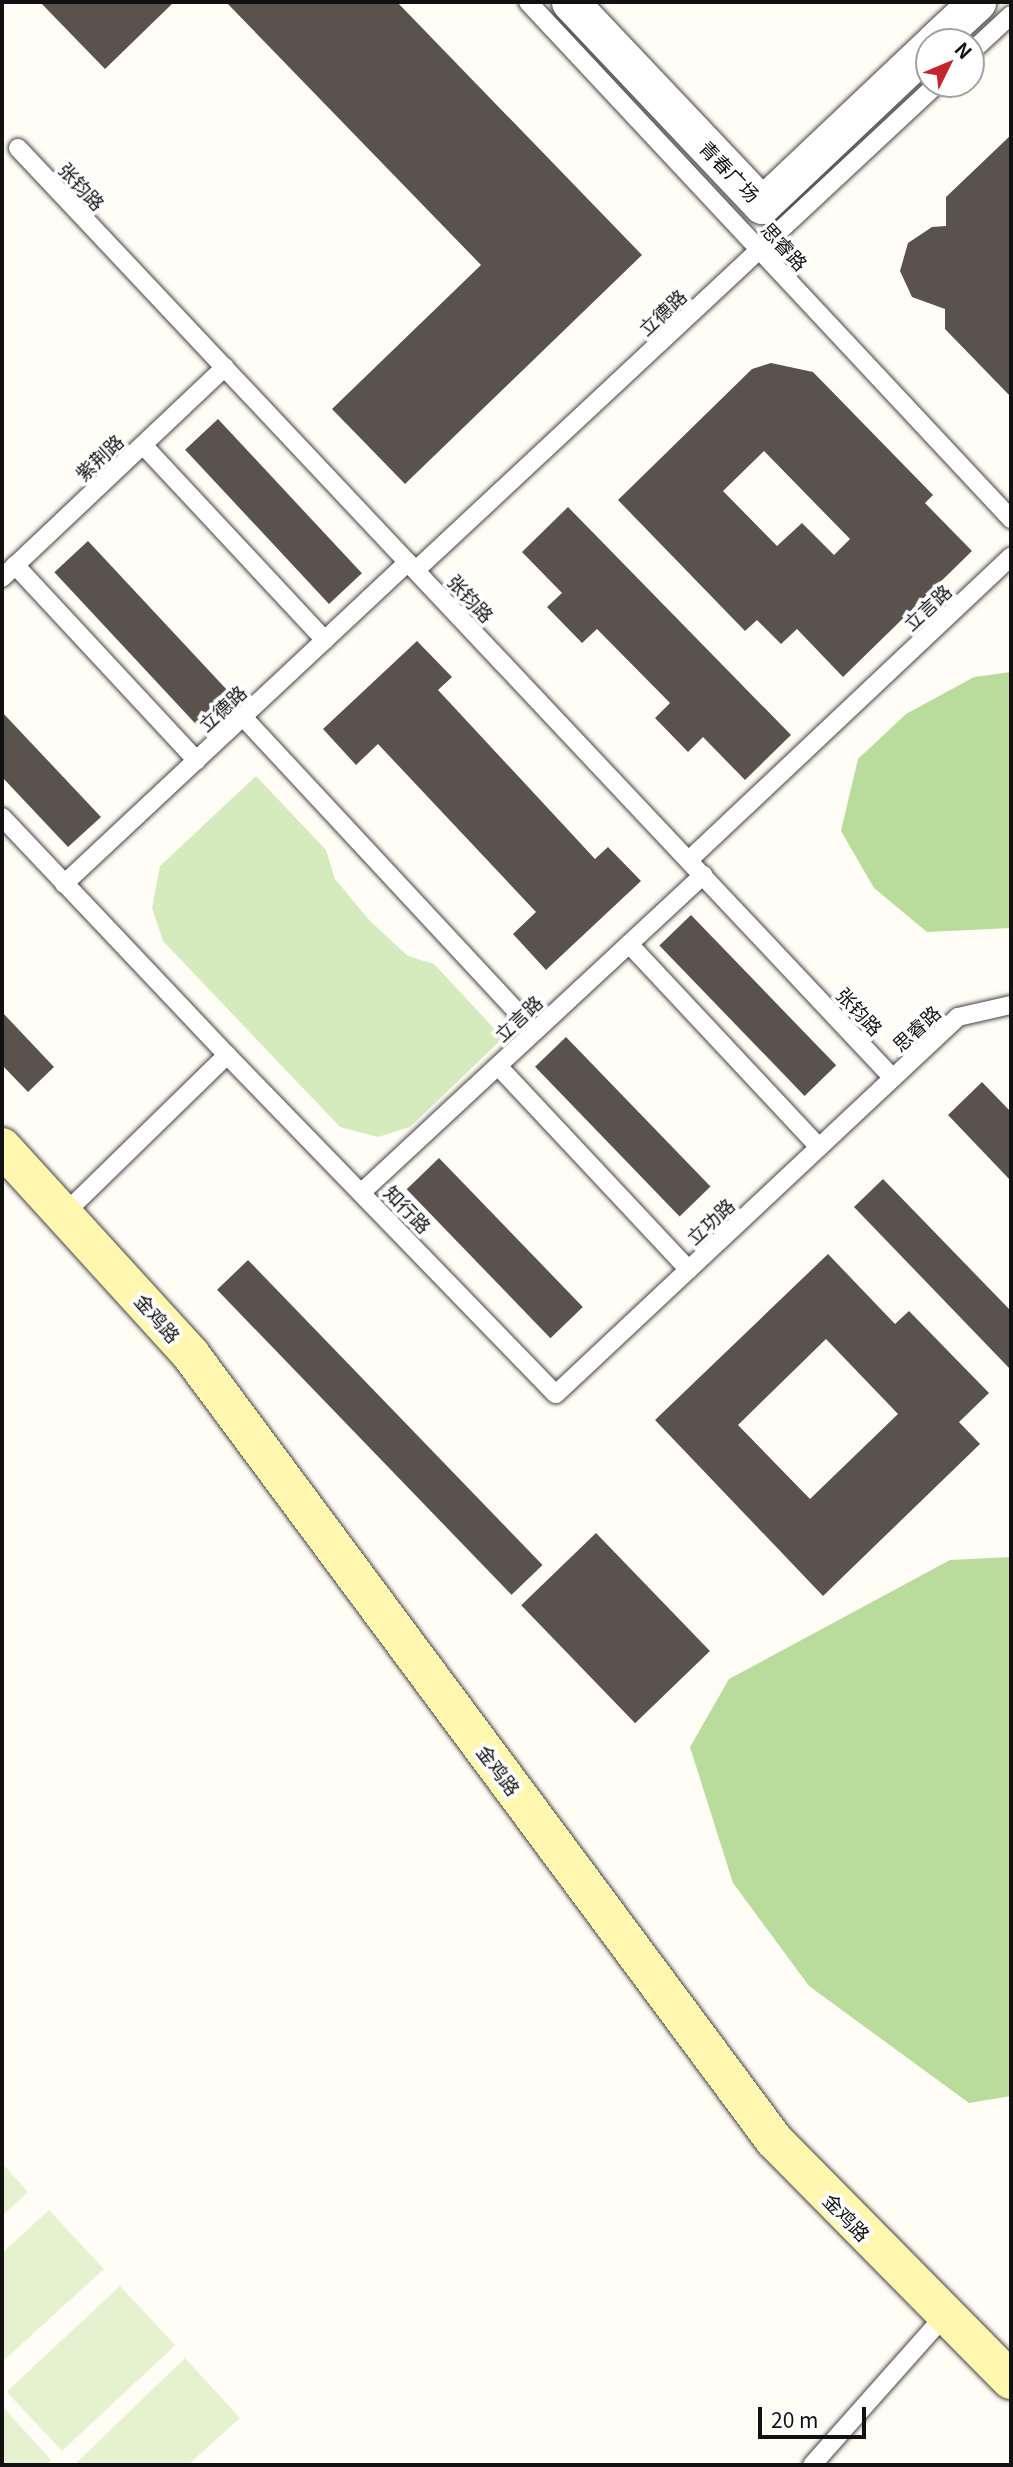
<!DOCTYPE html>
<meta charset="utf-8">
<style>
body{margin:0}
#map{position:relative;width:1013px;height:2467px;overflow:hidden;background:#fffdf5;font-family:Georgia,"Noto Sans SC",serif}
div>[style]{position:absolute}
.green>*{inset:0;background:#d5ebbd}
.forest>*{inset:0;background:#b9dc9c}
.pitch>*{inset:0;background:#e6f2cf;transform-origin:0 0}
.building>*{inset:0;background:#5a524d;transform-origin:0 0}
.roads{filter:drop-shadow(0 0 2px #444) drop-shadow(0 0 2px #444)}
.lane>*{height:18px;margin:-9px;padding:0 9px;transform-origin:9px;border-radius:9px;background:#fff}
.street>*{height:37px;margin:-18.5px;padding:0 18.5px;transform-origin:18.5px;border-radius:18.5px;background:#fff}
.secondary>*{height:38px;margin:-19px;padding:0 19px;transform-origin:19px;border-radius:19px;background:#fff6b0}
span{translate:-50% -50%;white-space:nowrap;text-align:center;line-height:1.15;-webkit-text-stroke:7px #fff;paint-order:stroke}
.street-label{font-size:19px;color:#111}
.frame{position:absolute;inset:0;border:4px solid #111;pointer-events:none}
.north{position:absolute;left:915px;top:28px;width:70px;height:70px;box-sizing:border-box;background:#fff;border:2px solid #a0a0a0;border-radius:50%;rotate:47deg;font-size:19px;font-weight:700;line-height:28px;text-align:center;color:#111}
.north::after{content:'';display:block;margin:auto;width:24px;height:32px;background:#c4262e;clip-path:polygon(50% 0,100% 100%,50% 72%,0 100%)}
.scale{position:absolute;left:758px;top:2407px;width:108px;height:32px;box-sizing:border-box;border:4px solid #111;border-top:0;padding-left:9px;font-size:21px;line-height:24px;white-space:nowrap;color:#111;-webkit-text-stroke:5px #fff;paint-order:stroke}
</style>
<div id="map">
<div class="green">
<i style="clip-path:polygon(256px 776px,326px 850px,335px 879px,370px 921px,408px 956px,434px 964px,503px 1038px,410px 1127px,378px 1137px,340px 1127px,163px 941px,152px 908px,160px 866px)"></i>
</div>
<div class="forest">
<i style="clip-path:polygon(1011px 672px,1011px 928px,927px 932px,874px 888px,841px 831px,858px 759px,906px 714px,974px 677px)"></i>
<i style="clip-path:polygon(1011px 1557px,1011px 2096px,969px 2103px,809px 1986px,733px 1883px,690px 1747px,729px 1679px,950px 1560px)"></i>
</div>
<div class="pitch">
<i style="clip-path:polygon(2px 2163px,28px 2192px,2px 2216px)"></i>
<i style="clip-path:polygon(49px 2210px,104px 2269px,2px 2362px,2px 2253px)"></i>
<i style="left:120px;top:2286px;width:81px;height:155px;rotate:47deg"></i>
<i style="clip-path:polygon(185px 2358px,240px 2418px,188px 2465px,74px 2465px)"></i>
<i style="clip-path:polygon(2px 2406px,51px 2460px,46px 2465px,2px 2465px)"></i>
</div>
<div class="building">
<i style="clip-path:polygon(40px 2px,174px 2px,105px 69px)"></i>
<i style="clip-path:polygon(226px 2px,397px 2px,642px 255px,405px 484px,332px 409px,481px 265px)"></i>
<i style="clip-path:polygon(1011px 135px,1011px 397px,945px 329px,945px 309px,912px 297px,900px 271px,908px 243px,932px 227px,946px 226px,946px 197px)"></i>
<i style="clip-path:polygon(evenodd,771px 363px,813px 372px,933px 495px,925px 503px,972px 551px,843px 677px,797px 629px,781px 644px,757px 620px,745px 631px,618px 500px,752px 369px,771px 363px,764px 451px,850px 539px,834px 555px,802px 523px,777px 546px,723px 491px,764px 451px)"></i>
<i style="left:218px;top:419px;width:211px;height:45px;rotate:47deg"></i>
<i style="clip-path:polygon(568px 507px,791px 735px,745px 780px,703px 737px,688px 752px,655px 718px,670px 703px,597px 629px,582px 643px,547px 607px,562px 593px,522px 552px)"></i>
<i style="left:88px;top:541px;width:208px;height:46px;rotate:47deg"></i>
<i style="clip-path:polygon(417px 641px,452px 677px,438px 690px,595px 859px,608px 847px,641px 881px,546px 970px,513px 934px,536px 912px,378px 744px,356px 765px,323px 729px)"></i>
<i style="clip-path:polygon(2px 712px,101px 817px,68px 847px,2px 777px)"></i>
<i style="left:691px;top:915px;width:209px;height:44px;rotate:46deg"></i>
<i style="clip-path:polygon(2px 1012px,54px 1067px,28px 1092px,2px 1065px)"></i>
<i style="left:566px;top:1037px;width:208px;height:43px;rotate:46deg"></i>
<i style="clip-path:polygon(982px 1082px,1011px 1112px,1011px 1181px,948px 1115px)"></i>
<i style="left:439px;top:1158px;width:207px;height:45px;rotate:46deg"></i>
<i style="clip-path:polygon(883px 1179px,1011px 1311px,1011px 1370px,854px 1207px)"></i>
<i style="clip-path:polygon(evenodd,828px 1254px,895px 1324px,909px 1311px,989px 1393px,959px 1422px,980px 1444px,823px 1596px,655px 1420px,828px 1254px,826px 1339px,898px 1414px,810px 1499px,738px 1425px,826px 1339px)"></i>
<i style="left:248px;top:1260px;width:424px;height:43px;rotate:46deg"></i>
<i style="left:596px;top:1533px;width:164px;height:104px;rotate:46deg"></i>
</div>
<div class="roads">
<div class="lane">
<i style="left:528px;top:2px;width:708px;rotate:46.95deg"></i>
<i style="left:971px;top:52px;width:54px;rotate:-42.8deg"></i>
<i style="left:18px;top:148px;width:1277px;rotate:46.75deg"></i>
<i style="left:143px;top:445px;width:267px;rotate:47deg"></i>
<i style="left:15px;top:565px;width:267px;rotate:47.1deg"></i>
<i style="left:416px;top:570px;width:712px;rotate:-43.01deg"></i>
<i style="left:2px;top:578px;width:307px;rotate:-43.4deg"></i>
<i style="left:243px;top:717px;width:429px;rotate:47.1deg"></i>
<i style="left:2px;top:817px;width:328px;rotate:46.6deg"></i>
<i style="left:227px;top:1055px;width:226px;rotate:135.7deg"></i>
<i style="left:689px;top:860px;width:442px;rotate:-43.3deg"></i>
<i style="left:64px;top:884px;width:471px;rotate:-43.1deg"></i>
<i style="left:629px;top:944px;width:278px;rotate:46.9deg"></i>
<i style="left:227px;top:1055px;width:472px;rotate:45.9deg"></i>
<i style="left:556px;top:1394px;width:551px;rotate:-43.16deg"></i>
<i style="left:958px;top:1017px;width:54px;rotate:-12.8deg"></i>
<i style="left:498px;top:1066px;width:279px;rotate:46.9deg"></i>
<i style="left:362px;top:1192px;width:466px;rotate:-42.9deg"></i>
<i style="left:812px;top:2465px;width:200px;rotate:-48.4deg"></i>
</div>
<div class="street">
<i style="left:570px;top:2px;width:279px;rotate:46.6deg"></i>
<i style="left:762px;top:205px;width:230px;rotate:-43.4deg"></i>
<i style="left:934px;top:42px;width:59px;rotate:-42.9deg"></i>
</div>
<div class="secondary">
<i style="left:2px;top:1147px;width:281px;rotate:47.7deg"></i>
<i style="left:191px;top:1355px;width:978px;rotate:53.4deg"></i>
<i style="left:774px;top:2140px;width:337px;rotate:45.4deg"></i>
</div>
</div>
<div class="street-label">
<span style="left:730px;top:171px;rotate:46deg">青春广场</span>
<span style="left:82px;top:186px;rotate:47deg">张钧路</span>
<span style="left:785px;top:246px;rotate:47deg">思睿路</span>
<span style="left:662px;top:312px;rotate:-43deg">立德路</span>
<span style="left:99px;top:457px;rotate:-43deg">紫荆路</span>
<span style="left:471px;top:598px;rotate:47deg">张钧路</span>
<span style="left:927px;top:607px;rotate:-43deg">立言路</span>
<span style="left:222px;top:708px;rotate:-43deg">立德路</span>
<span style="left:860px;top:1011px;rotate:47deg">张钧路</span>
<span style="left:518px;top:1018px;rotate:-43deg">立言路</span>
<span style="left:916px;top:1028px;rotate:-43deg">思睿路</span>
<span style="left:408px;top:1209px;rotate:46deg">知行路</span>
<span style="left:710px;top:1221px;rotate:-43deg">立功路</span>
<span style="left:158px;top:1318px;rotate:49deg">金鸡路</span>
<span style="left:499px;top:1770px;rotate:53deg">金鸡路</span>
<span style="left:847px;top:2217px;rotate:46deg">金鸡路</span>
</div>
<div class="frame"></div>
<div class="north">N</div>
<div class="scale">20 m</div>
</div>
